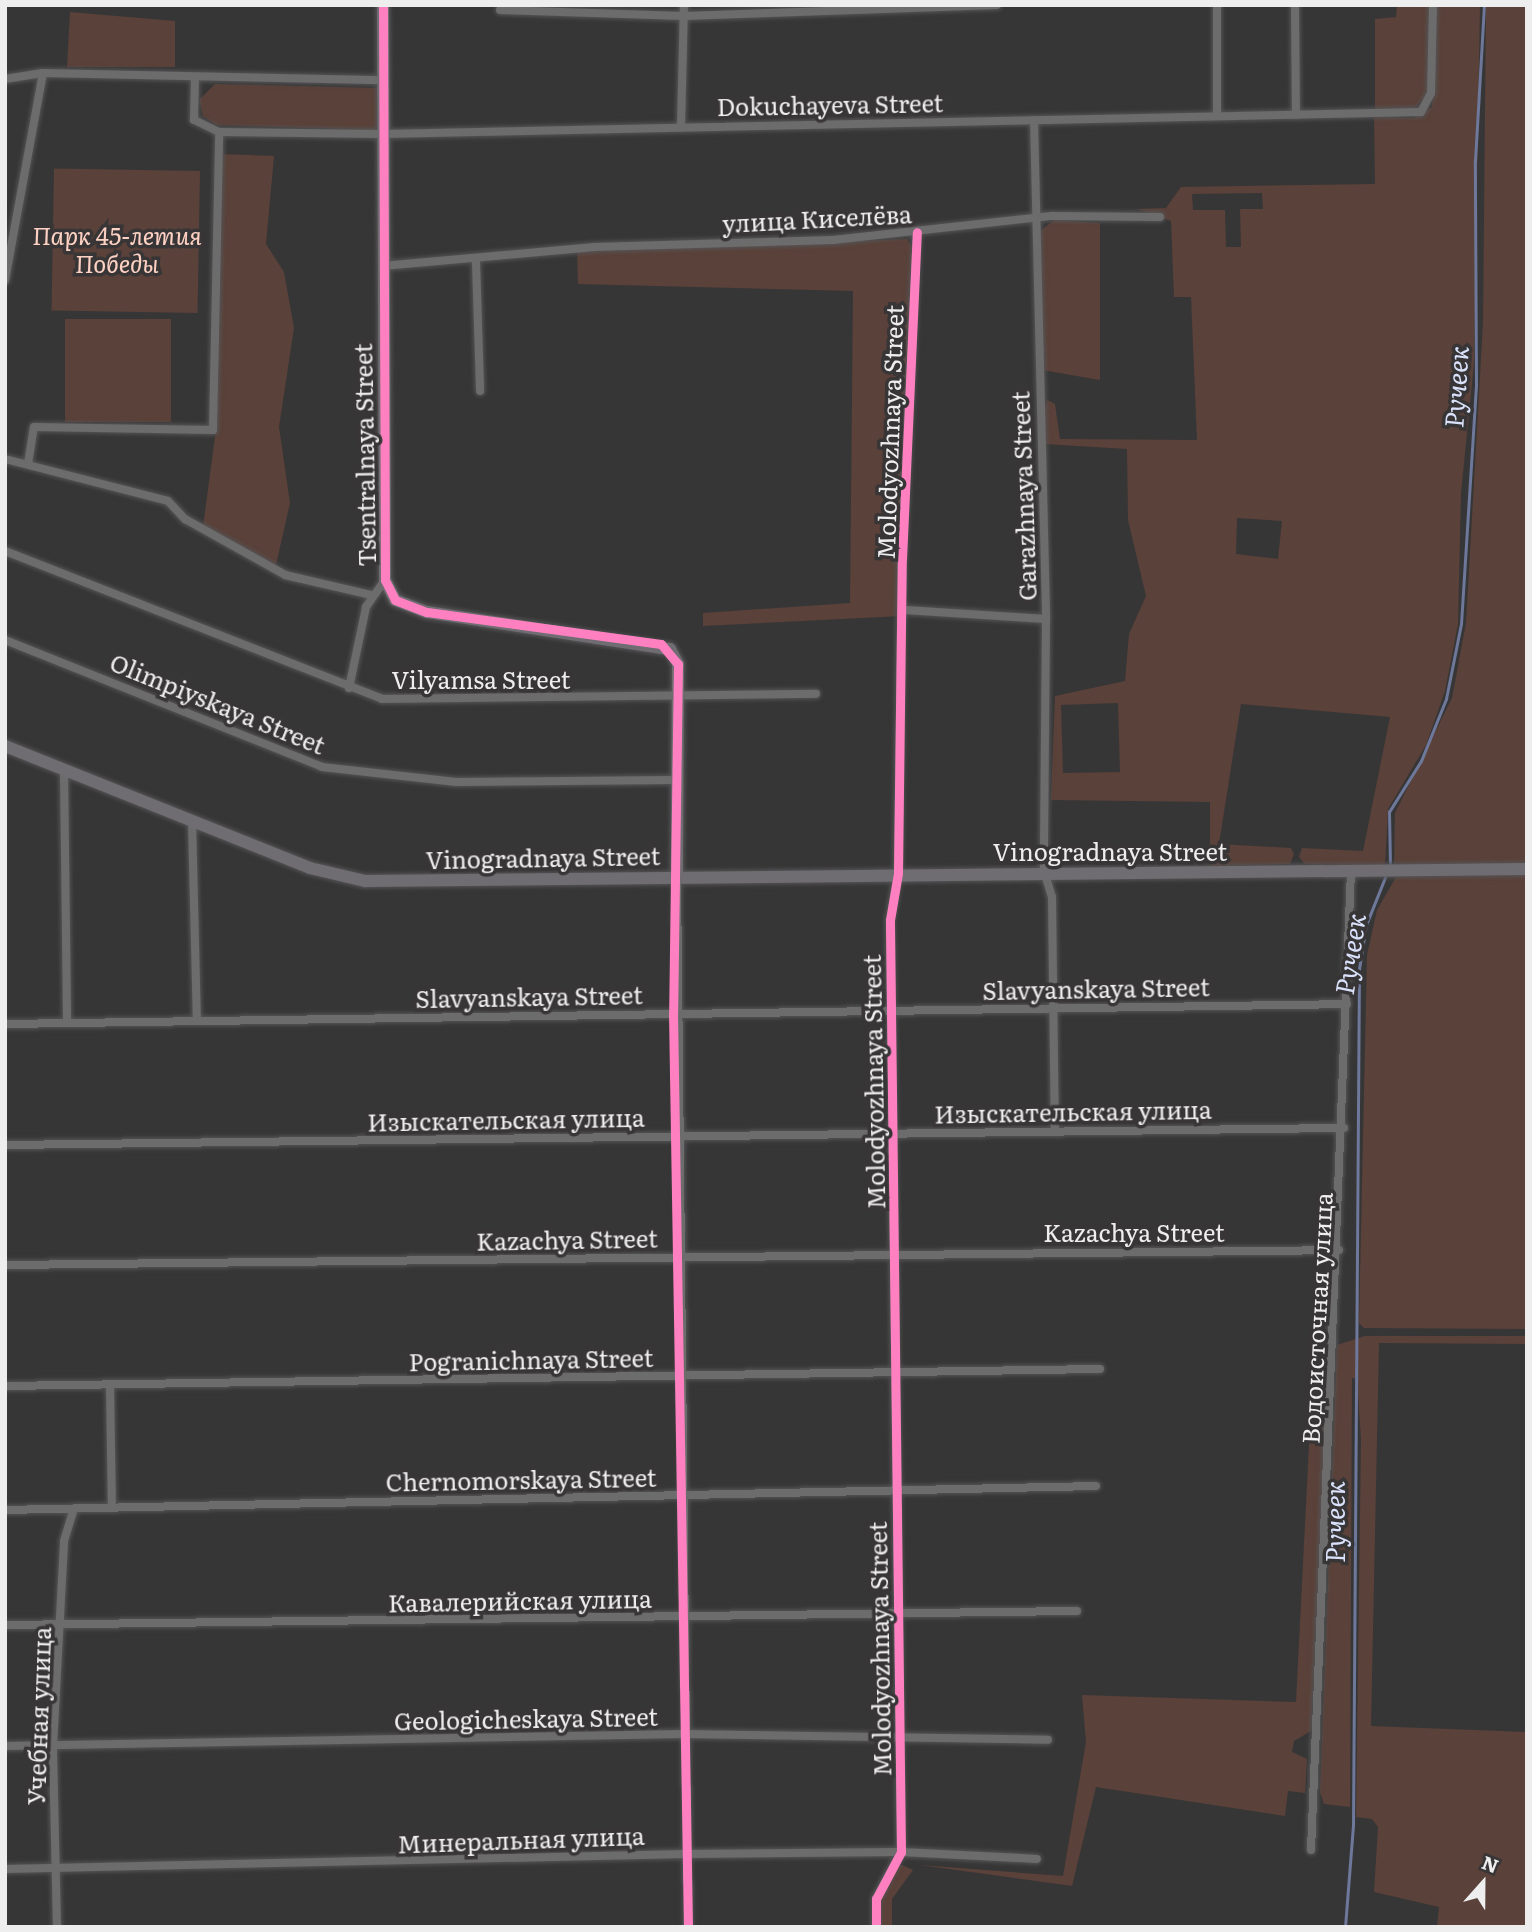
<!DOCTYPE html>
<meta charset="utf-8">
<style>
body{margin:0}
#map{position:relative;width:1532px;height:1932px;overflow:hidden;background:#373637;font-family:Literata,serif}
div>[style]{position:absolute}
.green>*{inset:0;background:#5a4139;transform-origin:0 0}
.stream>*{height:2.5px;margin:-1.25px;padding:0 1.25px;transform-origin:1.25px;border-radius:1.25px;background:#6e789a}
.roads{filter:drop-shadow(0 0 2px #555455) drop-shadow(0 0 2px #555455)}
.street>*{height:8px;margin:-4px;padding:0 4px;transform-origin:4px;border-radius:4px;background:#6d6c6d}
.secondary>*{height:12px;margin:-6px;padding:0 6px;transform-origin:6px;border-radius:6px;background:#706d72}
.cycleway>*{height:9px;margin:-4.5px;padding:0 4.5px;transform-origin:4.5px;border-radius:4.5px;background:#ff80c0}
span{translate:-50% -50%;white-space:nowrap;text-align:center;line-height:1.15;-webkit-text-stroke:7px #383537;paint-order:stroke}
.street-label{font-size:24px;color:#efeeef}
.park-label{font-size:24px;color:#fed2c3;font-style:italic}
.water-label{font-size:26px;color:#dae2fb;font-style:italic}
.frame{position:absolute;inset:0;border:7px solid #efeeef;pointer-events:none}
.north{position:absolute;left:1448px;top:1848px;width:70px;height:70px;-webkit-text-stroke:5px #383537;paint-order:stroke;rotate:21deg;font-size:19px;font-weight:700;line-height:28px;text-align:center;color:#efeeef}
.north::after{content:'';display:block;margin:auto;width:24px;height:32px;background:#efeeef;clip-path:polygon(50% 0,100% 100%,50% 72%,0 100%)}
</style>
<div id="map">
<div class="green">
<i style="clip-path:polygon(1397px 5px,1430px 5px,1429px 93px,1414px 109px,1375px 110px,1375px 19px,1396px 17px)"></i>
<i style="clip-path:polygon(evenodd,1437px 5px,1480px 5px,1474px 363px,1461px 493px,1458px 624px,1445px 691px,1426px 745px,1388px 809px,1385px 866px,1305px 864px,1299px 857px,1302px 848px,1363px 851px,1390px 717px,1241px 704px,1219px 844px,1291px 848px,1294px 854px,1290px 864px,1210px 866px,1210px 802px,1051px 800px,1055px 696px,1125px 681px,1129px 634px,1146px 596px,1128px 520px,1127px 449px,1044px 444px,1043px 416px,1047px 400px,1055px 404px,1060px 439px,1197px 440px,1191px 297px,1174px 297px,1171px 221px,1137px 209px,1166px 208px,1181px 187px,1375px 184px,1374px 117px,1413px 118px,1432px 107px,1437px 5px,1262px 193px,1263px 209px,1240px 209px,1241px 247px,1226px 247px,1225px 210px,1193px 210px,1192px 194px,1262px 193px,1437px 5px,1237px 518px,1282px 521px,1278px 559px,1236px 554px,1237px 518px,1437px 5px,1118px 703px,1120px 772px,1063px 773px,1061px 705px,1118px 703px)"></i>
<i style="clip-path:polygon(1486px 5px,1527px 5px,1527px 864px,1394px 865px,1395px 813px,1452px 698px,1466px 623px,1483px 323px)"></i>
<i style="clip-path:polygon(70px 12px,175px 21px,175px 67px,67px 67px)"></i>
<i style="clip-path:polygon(215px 84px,377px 88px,378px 130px,216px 125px,203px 116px,199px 100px)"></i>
<i style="clip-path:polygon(221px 154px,274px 156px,266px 244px,284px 272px,294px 328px,279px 427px,290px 503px,276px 565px,203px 527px,216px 429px)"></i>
<i style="left:200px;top:171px;width:142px;height:146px;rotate:91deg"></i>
<i style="clip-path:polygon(1054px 220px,1100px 223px,1100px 380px,1042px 370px,1038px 233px)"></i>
<i style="clip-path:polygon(907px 239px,912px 247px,898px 588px,902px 616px,703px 626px,703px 613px,850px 603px,853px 291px,578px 284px,577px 252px)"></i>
<i style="left:65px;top:319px;width:106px;height:103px"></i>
<i style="clip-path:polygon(1527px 875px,1527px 1329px,1364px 1328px,1359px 1323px,1367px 955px,1377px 910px,1396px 877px)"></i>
<i style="clip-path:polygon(1365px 1336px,1527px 1336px,1527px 1344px,1379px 1343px,1371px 1726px,1527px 1732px,1525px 1927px,1437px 1927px,1439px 1907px,1374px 1892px,1378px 1827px,1372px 1819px,1356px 1817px,1361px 1439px,1357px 1379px,1352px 1378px,1350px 1807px,1324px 1804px,1320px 1792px,1337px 1345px)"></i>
<i style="clip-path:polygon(1313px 1366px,1327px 1382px,1311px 1731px,1294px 1741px,1292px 1752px,1307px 1759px,1305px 1793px,1288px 1791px,1285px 1816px,1096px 1787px,1072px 1886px,920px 1865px,1063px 1876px,1086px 1742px,1082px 1695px,1296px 1702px)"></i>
<i style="clip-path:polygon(902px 1865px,913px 1870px,892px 1899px,892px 1927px,879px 1927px,880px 1899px,894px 1866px)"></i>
</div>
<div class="stream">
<i style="left:1390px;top:865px;width:53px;rotate:-91.1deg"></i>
<i style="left:1389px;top:812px;width:60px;rotate:-57.9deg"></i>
<i style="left:1421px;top:761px;width:67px;rotate:-68deg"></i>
<i style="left:1446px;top:699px;width:76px;rotate:-78.7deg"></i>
<i style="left:1461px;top:624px;width:239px;rotate:-86.4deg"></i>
<i style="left:1476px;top:385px;width:224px;rotate:-90.3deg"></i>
<i style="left:1475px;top:161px;width:156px;rotate:-86.7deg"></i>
<i style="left:1345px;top:1927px;width:101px;rotate:-85.5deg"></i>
<i style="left:1353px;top:1826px;width:857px;rotate:-89.6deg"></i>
<i style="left:1359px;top:969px;width:45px;rotate:-81deg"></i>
<i style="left:1366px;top:925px;width:54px;rotate:-68.2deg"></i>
</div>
<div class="roads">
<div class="street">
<i style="left:1217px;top:5px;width:110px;rotate:90deg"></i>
<i style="left:1295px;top:5px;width:110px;rotate:89.5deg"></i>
<i style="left:500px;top:10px;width:184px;rotate:1.9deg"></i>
<i style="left:684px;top:16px;width:313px;rotate:-2deg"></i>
<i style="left:5px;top:79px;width:38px;rotate:-9deg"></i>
<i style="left:43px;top:73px;width:341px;rotate:1.2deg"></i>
<i style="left:1034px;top:120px;width:499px;rotate:88.6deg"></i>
<i style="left:1046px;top:619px;width:252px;rotate:90.5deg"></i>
<i style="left:1044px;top:871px;width:27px;rotate:73deg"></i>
<i style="left:1052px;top:897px;width:233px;rotate:89.3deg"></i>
<i style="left:681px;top:126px;width:121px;rotate:-88.6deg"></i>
<i style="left:219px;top:132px;width:164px;rotate:0.7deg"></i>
<i style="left:383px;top:134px;width:1038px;rotate:-1.21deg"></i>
<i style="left:1421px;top:112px;width:21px;rotate:-62deg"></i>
<i style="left:1431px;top:93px;width:88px;rotate:-88.7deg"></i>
<i style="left:476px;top:261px;width:130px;rotate:88.2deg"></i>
<i style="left:382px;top:266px;width:214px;rotate:-5.1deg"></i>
<i style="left:595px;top:247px;width:238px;rotate:-1.7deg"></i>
<i style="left:833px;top:240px;width:220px;rotate:-6.3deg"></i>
<i style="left:1052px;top:216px;width:108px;rotate:0.5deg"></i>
<i style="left:5px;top:280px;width:210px;rotate:-79.6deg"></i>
<i style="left:5px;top:459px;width:168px;rotate:14.4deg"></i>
<i style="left:168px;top:501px;width:25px;rotate:47deg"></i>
<i style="left:185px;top:519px;width:115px;rotate:29.2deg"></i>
<i style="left:285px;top:575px;width:88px;rotate:13.1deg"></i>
<i style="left:28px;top:464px;width:37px;rotate:-81deg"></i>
<i style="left:34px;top:427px;width:179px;rotate:1deg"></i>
<i style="left:213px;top:430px;width:298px;rotate:-88.8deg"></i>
<i style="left:219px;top:132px;width:28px;rotate:-154deg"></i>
<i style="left:194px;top:120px;width:43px;rotate:-88.7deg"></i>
<i style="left:5px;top:551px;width:405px;rotate:21.4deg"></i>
<i style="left:382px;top:699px;width:434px;rotate:-0.7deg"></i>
<i style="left:905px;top:610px;width:141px;rotate:3.7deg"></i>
<i style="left:5px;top:640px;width:341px;rotate:21.8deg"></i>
<i style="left:322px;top:767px;width:135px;rotate:6.4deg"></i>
<i style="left:456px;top:782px;width:218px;rotate:-0.5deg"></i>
<i style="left:349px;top:688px;width:83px;rotate:-78.1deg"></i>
<i style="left:366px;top:607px;width:33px;rotate:-55deg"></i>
<i style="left:64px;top:770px;width:253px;rotate:89.3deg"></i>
<i style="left:192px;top:821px;width:200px;rotate:88.6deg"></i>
<i style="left:677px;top:877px;width:1050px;rotate:89.4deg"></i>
<i style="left:5px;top:1024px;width:1342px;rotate:-0.85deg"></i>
<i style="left:5px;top:1145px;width:1339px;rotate:-0.73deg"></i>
<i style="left:5px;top:1265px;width:1334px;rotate:-0.64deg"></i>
<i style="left:110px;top:1385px;width:121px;rotate:89.1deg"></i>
<i style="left:5px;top:1386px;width:1095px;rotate:-0.89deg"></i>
<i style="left:5px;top:1510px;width:1091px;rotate:-1.26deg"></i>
<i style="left:5px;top:1625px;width:1072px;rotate:-0.75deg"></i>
<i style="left:5px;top:1746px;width:679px;rotate:-1.01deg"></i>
<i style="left:684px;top:1734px;width:364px;rotate:0.9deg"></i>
<i style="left:1311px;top:1850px;width:980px;rotate:-87.66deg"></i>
<i style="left:5px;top:1869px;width:680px;rotate:-1.26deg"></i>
<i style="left:685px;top:1854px;width:216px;rotate:-0.5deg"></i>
<i style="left:901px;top:1852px;width:136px;rotate:2.9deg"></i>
<i style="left:57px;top:1927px;width:181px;rotate:-91.3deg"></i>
<i style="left:53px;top:1746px;width:205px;rotate:-86.9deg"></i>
<i style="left:64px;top:1541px;width:34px;rotate:-73deg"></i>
<i style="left:876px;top:1927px;width:28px;rotate:-90deg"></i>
<i style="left:876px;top:1899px;width:53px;rotate:-62deg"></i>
<i style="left:901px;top:1852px;width:932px;rotate:-90.68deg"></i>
<i style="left:890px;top:920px;width:48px;rotate:-80.3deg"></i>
<i style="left:898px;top:873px;width:314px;rotate:-89.3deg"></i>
<i style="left:902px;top:559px;width:327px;rotate:-87.4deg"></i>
</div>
<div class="secondary">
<i style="left:383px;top:5px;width:575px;rotate:89.8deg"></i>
<i style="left:385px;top:580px;width:22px;rotate:63deg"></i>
<i style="left:395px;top:600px;width:34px;rotate:21deg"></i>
<i style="left:427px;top:612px;width:246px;rotate:8.7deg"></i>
<i style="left:670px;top:649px;width:17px;rotate:62deg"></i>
<i style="left:678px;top:664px;width:213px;rotate:90.3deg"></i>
<i style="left:5px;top:746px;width:328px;rotate:21.8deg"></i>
<i style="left:310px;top:868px;width:57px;rotate:13.3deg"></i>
<i style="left:365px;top:881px;width:1162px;rotate:-0.59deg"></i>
</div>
</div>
<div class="cycleway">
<i style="left:383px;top:5px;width:575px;rotate:89.8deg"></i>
<i style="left:385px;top:580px;width:22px;rotate:63deg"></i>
<i style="left:395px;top:600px;width:34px;rotate:21deg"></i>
<i style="left:427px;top:612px;width:236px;rotate:7.8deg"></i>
<i style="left:661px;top:644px;width:26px;rotate:50deg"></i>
<i style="left:678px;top:664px;width:349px;rotate:90.8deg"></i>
<i style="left:673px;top:1013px;width:914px;rotate:89.06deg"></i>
<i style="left:876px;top:1927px;width:28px;rotate:-90deg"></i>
<i style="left:876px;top:1899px;width:53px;rotate:-62deg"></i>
<i style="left:901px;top:1852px;width:932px;rotate:-90.68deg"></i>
<i style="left:890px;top:920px;width:48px;rotate:-80.3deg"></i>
<i style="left:898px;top:873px;width:314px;rotate:-89.3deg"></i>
<i style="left:902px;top:559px;width:327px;rotate:-87.4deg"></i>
</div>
<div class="street-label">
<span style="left:830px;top:104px;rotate:-1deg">Dokuchayeva Street</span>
<span style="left:817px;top:218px;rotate:-3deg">улица Киселёва</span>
<span style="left:889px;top:432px;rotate:-88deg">Molodyozhnaya Street</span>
<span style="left:364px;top:455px;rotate:-91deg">Tsentralnaya Street</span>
<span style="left:1023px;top:496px;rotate:-92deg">Garazhnaya Street</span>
<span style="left:481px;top:679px">Vilyamsa Street</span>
<span style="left:218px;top:703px;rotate:22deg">Olimpiyskaya Street</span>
<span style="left:1110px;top:851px">Vinogradnaya Street</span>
<span style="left:543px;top:857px;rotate:-1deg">Vinogradnaya Street</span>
<span style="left:1096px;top:988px;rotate:-1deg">Slavyanskaya Street</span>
<span style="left:529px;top:996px;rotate:-1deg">Slavyanskaya Street</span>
<span style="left:873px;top:1082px;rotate:-91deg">Molodyozhnaya Street</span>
<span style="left:1073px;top:1111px;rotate:-1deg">Изыскательская улица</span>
<span style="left:506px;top:1119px;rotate:-1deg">Изыскательская улица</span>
<span style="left:1134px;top:1232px">Kazachya Street</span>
<span style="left:567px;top:1239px;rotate:-1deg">Kazachya Street</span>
<span style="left:1316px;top:1318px;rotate:-87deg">Водоисточная улица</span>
<span style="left:531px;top:1359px;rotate:-1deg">Pogranichnaya Street</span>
<span style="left:521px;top:1479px;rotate:-1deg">Chernomorskaya Street</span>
<span style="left:520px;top:1600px;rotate:-1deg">Кавалерийская улица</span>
<span style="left:879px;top:1649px;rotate:-91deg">Molodyozhnaya Street</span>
<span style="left:38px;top:1716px;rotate:-88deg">Учебная улица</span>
<span style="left:526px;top:1718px;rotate:-1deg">Geologicheskaya Street</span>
<span style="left:521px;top:1839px;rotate:-2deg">Минеральная улица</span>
</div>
<div class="park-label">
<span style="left:117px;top:249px">Парк 45-летия<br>Победы</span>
</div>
<div class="water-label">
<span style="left:1455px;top:387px;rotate:-86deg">Ручеек</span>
<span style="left:1349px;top:954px;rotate:-81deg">Ручеек</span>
<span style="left:1334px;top:1522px;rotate:-90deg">Ручеек</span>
</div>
<div class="frame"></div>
<div class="north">N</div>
</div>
